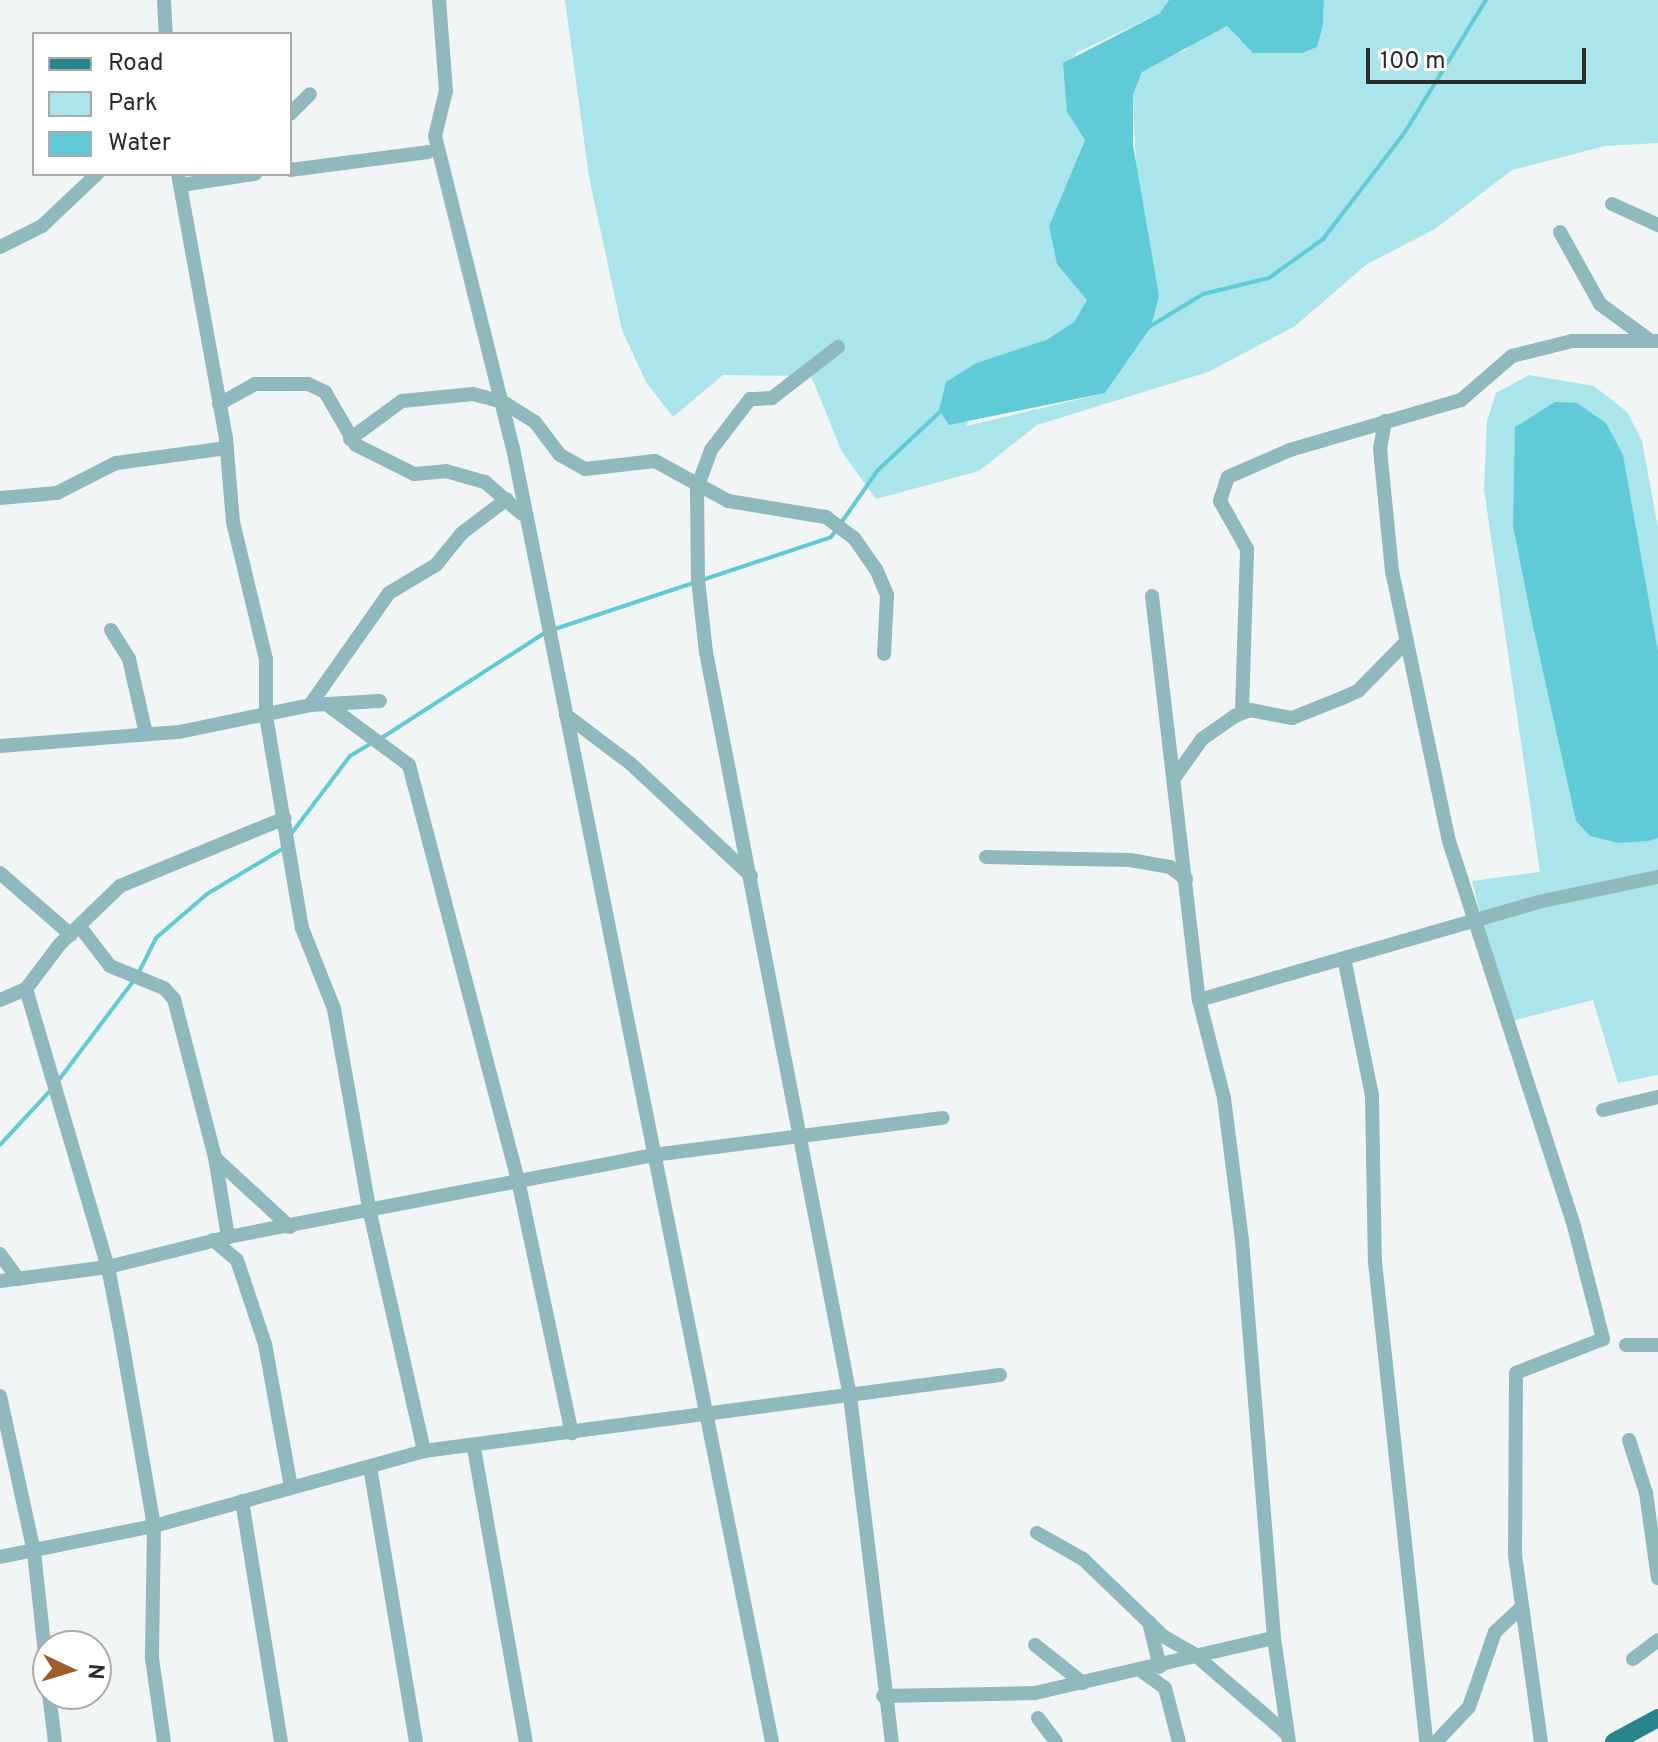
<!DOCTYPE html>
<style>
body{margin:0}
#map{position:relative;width:1658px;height:1742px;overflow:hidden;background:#f1f5f6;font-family:Overpass,sans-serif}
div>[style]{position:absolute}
.green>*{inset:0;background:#a9e5eb}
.water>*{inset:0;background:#60cbd6}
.stream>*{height:4px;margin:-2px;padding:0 2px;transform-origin:2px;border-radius:2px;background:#60cbd6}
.minor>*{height:14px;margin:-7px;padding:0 7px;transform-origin:7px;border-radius:7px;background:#8fb9bd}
.major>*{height:18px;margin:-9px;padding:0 9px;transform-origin:9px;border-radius:9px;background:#28858d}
span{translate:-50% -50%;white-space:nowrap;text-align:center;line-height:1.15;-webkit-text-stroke:6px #fff;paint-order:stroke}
.legend{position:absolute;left:32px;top:32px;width:260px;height:144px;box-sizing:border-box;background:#fff;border:2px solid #aaabab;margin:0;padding:10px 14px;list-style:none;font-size:24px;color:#2b2c2c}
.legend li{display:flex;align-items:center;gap:16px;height:40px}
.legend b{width:40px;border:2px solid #aaabab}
.north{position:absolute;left:32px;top:1630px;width:80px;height:80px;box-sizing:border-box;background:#fff;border:2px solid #aaabab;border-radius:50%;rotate:94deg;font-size:22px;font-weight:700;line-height:32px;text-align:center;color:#2b2c2c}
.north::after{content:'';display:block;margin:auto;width:28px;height:36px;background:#a05d2c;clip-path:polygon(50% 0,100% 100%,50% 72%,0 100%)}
.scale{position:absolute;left:1366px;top:48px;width:220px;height:36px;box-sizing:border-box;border:4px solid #2b2c2c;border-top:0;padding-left:10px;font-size:24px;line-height:28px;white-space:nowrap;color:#2b2c2c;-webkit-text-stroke:6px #fff;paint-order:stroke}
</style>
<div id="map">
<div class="green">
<i style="clip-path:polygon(565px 0,1169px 0,1160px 13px,1076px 53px,1067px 112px,1085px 140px,1049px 226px,1087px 300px,1074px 322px,1046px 340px,976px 363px,967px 426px,1105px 393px,1151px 327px,1159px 296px,1137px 187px,1133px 95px,1142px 72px,1155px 60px,1184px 51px,1206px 32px,1228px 25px,1240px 41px,1323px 25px,1324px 0,1658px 0,1658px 143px,1605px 146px,1512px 170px,1435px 229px,1367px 264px,1295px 326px,1208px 372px,1037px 425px,979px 471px,876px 499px,842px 452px,811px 376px,723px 375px,673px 417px,646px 382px,622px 330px,589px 177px)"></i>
<i style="clip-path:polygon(1529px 375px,1594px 386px,1627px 412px,1642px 441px,1658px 528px,1658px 1075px,1618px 1083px,1593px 1000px,1508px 1022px,1472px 881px,1540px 872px,1484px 489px,1487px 421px,1496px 393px)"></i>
</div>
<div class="water">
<i style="clip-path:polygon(1169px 0,1324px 0,1323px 25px,1317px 47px,1302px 53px,1253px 53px,1227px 26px,1142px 72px,1133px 95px,1133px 145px,1159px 296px,1151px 327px,1105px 393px,949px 425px,939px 410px,946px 382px,976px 363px,1046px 340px,1074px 322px,1087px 300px,1057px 264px,1049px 226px,1085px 140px,1067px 112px,1063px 63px,1160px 13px)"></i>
<i style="clip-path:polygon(1555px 402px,1577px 403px,1606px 423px,1623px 455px,1658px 652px,1658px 838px,1648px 841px,1618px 843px,1590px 836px,1576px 821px,1531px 617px,1513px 525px,1515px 427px)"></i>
</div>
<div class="stream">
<i style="left:1149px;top:327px;width:63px;rotate:-31.4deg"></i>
<i style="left:1203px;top:294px;width:68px;rotate:-13.6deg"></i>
<i style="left:1269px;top:278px;width:67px;rotate:-35.8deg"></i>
<i style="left:1323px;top:239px;width:135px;rotate:-52.5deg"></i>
<i style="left:1405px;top:132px;width:155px;rotate:-58.5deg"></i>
<i style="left:841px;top:523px;width:65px;rotate:-55.1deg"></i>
<i style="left:878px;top:470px;width:91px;rotate:-43.2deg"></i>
<i style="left:380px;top:739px;width:197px;rotate:-32.8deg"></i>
<i style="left:546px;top:632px;width:300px;rotate:-18.4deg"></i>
<i style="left:831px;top:537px;width:9px;rotate:-54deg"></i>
<i style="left:291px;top:834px;width:98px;rotate:-52.9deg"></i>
<i style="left:350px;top:756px;width:26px;rotate:-31deg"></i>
<i style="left:58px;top:1081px;width:131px;rotate:-53deg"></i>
<i style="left:137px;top:976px;width:42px;rotate:-63.4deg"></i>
<i style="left:156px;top:938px;width:67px;rotate:-40.8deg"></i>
<i style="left:207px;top:894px;width:90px;rotate:-30.9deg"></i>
<i style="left:0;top:1145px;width:74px;rotate:-47.2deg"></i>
</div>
<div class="minor">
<i style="left:164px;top:0;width:34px;rotate:87deg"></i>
<i style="left:439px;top:0;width:91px;rotate:85.6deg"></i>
<i style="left:446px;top:91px;width:46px;rotate:103.7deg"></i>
<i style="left:435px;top:136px;width:322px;rotate:76deg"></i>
<i style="left:513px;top:448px;width:1320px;rotate:78.68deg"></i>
<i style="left:290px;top:114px;width:28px;rotate:-45deg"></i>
<i style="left:290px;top:170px;width:139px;rotate:-7.4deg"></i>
<i style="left:178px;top:174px;width:269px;rotate:79.7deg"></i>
<i style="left:226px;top:439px;width:83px;rotate:85.2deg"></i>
<i style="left:233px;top:522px;width:141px;rotate:76.5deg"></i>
<i style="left:266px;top:659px;width:57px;rotate:90deg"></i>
<i style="left:266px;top:716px;width:215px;rotate:80.4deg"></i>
<i style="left:302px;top:928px;width:87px;rotate:68.4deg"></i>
<i style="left:334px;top:1009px;width:207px;rotate:80deg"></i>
<i style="left:370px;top:1213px;width:244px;rotate:77.2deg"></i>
<i style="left:181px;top:185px;width:75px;rotate:-8.5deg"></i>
<i style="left:1612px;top:204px;width:51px;rotate:24.5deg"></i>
<i style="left:1560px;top:232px;width:82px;rotate:60.9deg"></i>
<i style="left:1600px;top:304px;width:59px;rotate:36.1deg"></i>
<i style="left:0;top:247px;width:47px;rotate:-26.6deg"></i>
<i style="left:42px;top:226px;width:76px;rotate:-43.4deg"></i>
<i style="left:838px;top:347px;width:83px;rotate:142.3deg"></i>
<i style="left:772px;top:398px;width:22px;rotate:177deg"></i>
<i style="left:750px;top:399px;width:64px;rotate:127.4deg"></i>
<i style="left:711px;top:450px;width:40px;rotate:110.2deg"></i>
<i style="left:697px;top:488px;width:92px;rotate:89.4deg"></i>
<i style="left:698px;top:580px;width:72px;rotate:83.7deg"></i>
<i style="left:706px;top:652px;width:758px;rotate:79.05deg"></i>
<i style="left:850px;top:1396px;width:349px;rotate:83.1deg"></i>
<i style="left:219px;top:404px;width:41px;rotate:-29.1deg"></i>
<i style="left:255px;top:384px;width:53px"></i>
<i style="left:308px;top:384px;width:19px;rotate:25deg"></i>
<i style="left:325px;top:392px;width:61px;rotate:59.7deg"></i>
<i style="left:356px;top:445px;width:65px;rotate:26.6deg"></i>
<i style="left:414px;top:474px;width:32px;rotate:-5deg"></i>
<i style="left:446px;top:471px;width:41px;rotate:15.8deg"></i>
<i style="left:485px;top:482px;width:49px;rotate:40.9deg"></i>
<i style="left:1385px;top:421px;width:28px;rotate:100deg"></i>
<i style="left:1380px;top:449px;width:123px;rotate:84.4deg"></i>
<i style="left:1392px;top:571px;width:276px;rotate:78.1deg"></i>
<i style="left:1449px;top:841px;width:405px;rotate:72deg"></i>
<i style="left:1574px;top:1226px;width:117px;rotate:75.6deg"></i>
<i style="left:1603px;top:1339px;width:93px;rotate:158.7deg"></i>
<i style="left:1516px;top:1373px;width:182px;rotate:90.3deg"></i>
<i style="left:1515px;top:1555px;width:189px;rotate:82.1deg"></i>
<i style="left:350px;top:439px;width:64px;rotate:-36.2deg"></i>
<i style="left:402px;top:401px;width:71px;rotate:-5.6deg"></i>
<i style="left:473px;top:394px;width:31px;rotate:15deg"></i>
<i style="left:503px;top:402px;width:38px;rotate:32deg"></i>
<i style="left:535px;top:422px;width:41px;rotate:52.9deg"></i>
<i style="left:560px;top:455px;width:29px;rotate:29deg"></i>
<i style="left:585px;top:469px;width:70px;rotate:-6.5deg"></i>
<i style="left:655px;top:461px;width:83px;rotate:28.7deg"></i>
<i style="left:728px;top:501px;width:99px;rotate:9.3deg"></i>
<i style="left:826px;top:517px;width:35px;rotate:37deg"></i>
<i style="left:854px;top:538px;width:38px;rotate:55deg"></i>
<i style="left:876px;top:569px;width:28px;rotate:67deg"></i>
<i style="left:887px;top:595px;width:59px;rotate:92.9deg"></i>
<i style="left:0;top:498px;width:57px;rotate:-5deg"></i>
<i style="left:57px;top:493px;width:66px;rotate:-27deg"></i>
<i style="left:116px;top:463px;width:112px;rotate:-7.7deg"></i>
<i style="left:1152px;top:596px;width:407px;rotate:83.4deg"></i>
<i style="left:1199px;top:1000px;width:101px;rotate:75.7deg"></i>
<i style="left:1224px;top:1098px;width:143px;rotate:82.8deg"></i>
<i style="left:1242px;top:1240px;width:399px;rotate:85.4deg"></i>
<i style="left:1274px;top:1638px;width:105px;rotate:81.8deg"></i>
<i style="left:111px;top:630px;width:34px;rotate:58deg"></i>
<i style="left:129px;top:659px;width:77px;rotate:77.2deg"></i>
<i style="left:310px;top:705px;width:137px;rotate:-54.8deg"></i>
<i style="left:389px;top:593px;width:55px;rotate:-30.8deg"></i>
<i style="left:436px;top:565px;width:41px;rotate:-50.9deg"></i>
<i style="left:462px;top:533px;width:56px;rotate:-37.1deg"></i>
<i style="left:329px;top:706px;width:99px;rotate:36.4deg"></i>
<i style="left:409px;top:765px;width:429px;rotate:75.3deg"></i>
<i style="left:518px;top:1180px;width:259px;rotate:78deg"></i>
<i style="left:1242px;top:711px;width:162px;rotate:-88.2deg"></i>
<i style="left:1247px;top:549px;width:55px;rotate:-119.4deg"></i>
<i style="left:1220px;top:501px;width:25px;rotate:-72deg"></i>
<i style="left:1228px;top:477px;width:68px;rotate:-23.5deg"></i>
<i style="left:1290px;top:450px;width:178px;rotate:-16.3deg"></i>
<i style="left:1461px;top:400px;width:67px;rotate:-40.8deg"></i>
<i style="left:1512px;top:356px;width:62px;rotate:-14deg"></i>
<i style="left:1572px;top:341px;width:86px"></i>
<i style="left:566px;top:715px;width:81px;rotate:37deg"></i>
<i style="left:631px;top:764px;width:164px;rotate:43deg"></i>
<i style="left:0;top:746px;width:180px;rotate:-4.5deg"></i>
<i style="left:179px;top:732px;width:134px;rotate:-11.6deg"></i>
<i style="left:310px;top:705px;width:70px;rotate:-3.3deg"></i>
<i style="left:1175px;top:777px;width:47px;rotate:-54.6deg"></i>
<i style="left:1202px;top:739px;width:40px;rotate:-34.9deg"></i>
<i style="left:1235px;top:716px;width:16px;rotate:-22deg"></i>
<i style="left:1250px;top:710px;width:43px;rotate:10.8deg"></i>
<i style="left:1292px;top:718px;width:52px;rotate:-21.6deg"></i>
<i style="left:1340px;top:699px;width:20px;rotate:-24deg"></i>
<i style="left:1358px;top:691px;width:70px;rotate:-45.6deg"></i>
<i style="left:986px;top:857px;width:144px;rotate:1.2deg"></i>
<i style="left:1130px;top:860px;width:41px;rotate:9.9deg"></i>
<i style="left:1170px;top:867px;width:20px;rotate:37deg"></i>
<i style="left:0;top:873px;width:94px;rotate:41.1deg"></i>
<i style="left:80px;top:927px;width:49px;rotate:52.4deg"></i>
<i style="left:110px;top:966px;width:58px;rotate:22.2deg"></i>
<i style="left:164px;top:988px;width:15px;rotate:48deg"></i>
<i style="left:174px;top:999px;width:163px;rotate:75.5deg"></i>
<i style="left:215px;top:1157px;width:81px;rotate:80.8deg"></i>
<i style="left:1344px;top:958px;width:141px;rotate:78.5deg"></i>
<i style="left:1372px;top:1096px;width:166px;rotate:89deg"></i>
<i style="left:1375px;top:1262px;width:483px;rotate:83.9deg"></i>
<i style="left:26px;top:989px;width:290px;rotate:73.6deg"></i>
<i style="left:108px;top:1267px;width:69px;rotate:79.2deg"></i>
<i style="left:121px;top:1335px;width:194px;rotate:80.2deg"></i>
<i style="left:154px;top:1526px;width:132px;rotate:90.9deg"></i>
<i style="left:152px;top:1658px;width:85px;rotate:81.9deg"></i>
<i style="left:0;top:1000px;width:28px;rotate:-23deg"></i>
<i style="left:26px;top:989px;width:56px;rotate:-52.9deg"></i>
<i style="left:60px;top:944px;width:83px;rotate:-44deg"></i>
<i style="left:120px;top:886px;width:178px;rotate:-22.4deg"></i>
<i style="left:1199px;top:1000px;width:353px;rotate:-16.1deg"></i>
<i style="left:1538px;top:902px;width:123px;rotate:-11.8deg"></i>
<i style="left:1603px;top:1110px;width:57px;rotate:-13.3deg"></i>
<i style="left:215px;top:1158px;width:102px;rotate:42.6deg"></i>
<i style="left:213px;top:1240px;width:31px;rotate:40deg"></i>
<i style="left:237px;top:1260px;width:89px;rotate:71.6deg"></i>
<i style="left:265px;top:1344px;width:145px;rotate:79.7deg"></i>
<i style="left:0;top:1254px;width:31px;rotate:54deg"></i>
<i style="left:0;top:1281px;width:109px;rotate:-7.4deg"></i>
<i style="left:108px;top:1267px;width:124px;rotate:-14deg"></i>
<i style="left:228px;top:1237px;width:433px;rotate:-10.9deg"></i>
<i style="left:653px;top:1155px;width:292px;rotate:-7.3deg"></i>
<i style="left:1626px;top:1345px;width:32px"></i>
<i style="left:0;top:1396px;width:160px;rotate:77.7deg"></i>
<i style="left:34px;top:1552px;width:130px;rotate:83.8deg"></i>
<i style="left:1629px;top:1440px;width:56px;rotate:72.2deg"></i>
<i style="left:1646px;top:1493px;width:86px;rotate:82deg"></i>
<i style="left:474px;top:1448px;width:299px;rotate:80deg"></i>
<i style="left:370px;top:1467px;width:279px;rotate:80.5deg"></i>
<i style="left:242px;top:1501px;width:244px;rotate:80.8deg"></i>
<i style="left:1037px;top:1533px;width:53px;rotate:29.5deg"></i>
<i style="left:1083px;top:1559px;width:111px;rotate:43.9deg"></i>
<i style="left:1163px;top:1636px;width:36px;rotate:30deg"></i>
<i style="left:1194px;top:1654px;width:123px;rotate:40.7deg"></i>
<i style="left:0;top:1557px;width:157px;rotate:-11.4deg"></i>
<i style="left:154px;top:1526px;width:280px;rotate:-15.5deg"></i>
<i style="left:424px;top:1451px;width:581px;rotate:-7.52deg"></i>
<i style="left:1149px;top:1622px;width:46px;rotate:76.3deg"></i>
<i style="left:1035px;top:1645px;width:61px;rotate:38.4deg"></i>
<i style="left:1633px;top:1659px;width:31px;rotate:-37deg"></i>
<i style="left:1143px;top:1672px;width:27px;rotate:36deg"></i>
<i style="left:1165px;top:1688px;width:56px;rotate:75.5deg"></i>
<i style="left:49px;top:1694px;width:48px;rotate:82.9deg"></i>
<i style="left:883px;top:1696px;width:152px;rotate:-1.1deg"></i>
<i style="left:1035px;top:1693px;width:245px;rotate:-13deg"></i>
<i style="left:1038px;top:1718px;width:30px;rotate:53deg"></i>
<i style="left:1436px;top:1742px;width:48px;rotate:-46.7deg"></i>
<i style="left:1469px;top:1707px;width:79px;rotate:-70.9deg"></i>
<i style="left:1495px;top:1632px;width:37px;rotate:-43deg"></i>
</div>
<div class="major">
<i style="left:1614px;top:1742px;width:50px;rotate:-28.6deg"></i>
</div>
<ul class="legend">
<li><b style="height:10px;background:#28858d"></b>Road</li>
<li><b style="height:22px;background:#a9e5eb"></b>Park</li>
<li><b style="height:22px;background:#60cbd6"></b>Water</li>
</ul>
<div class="north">N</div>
<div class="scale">100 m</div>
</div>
